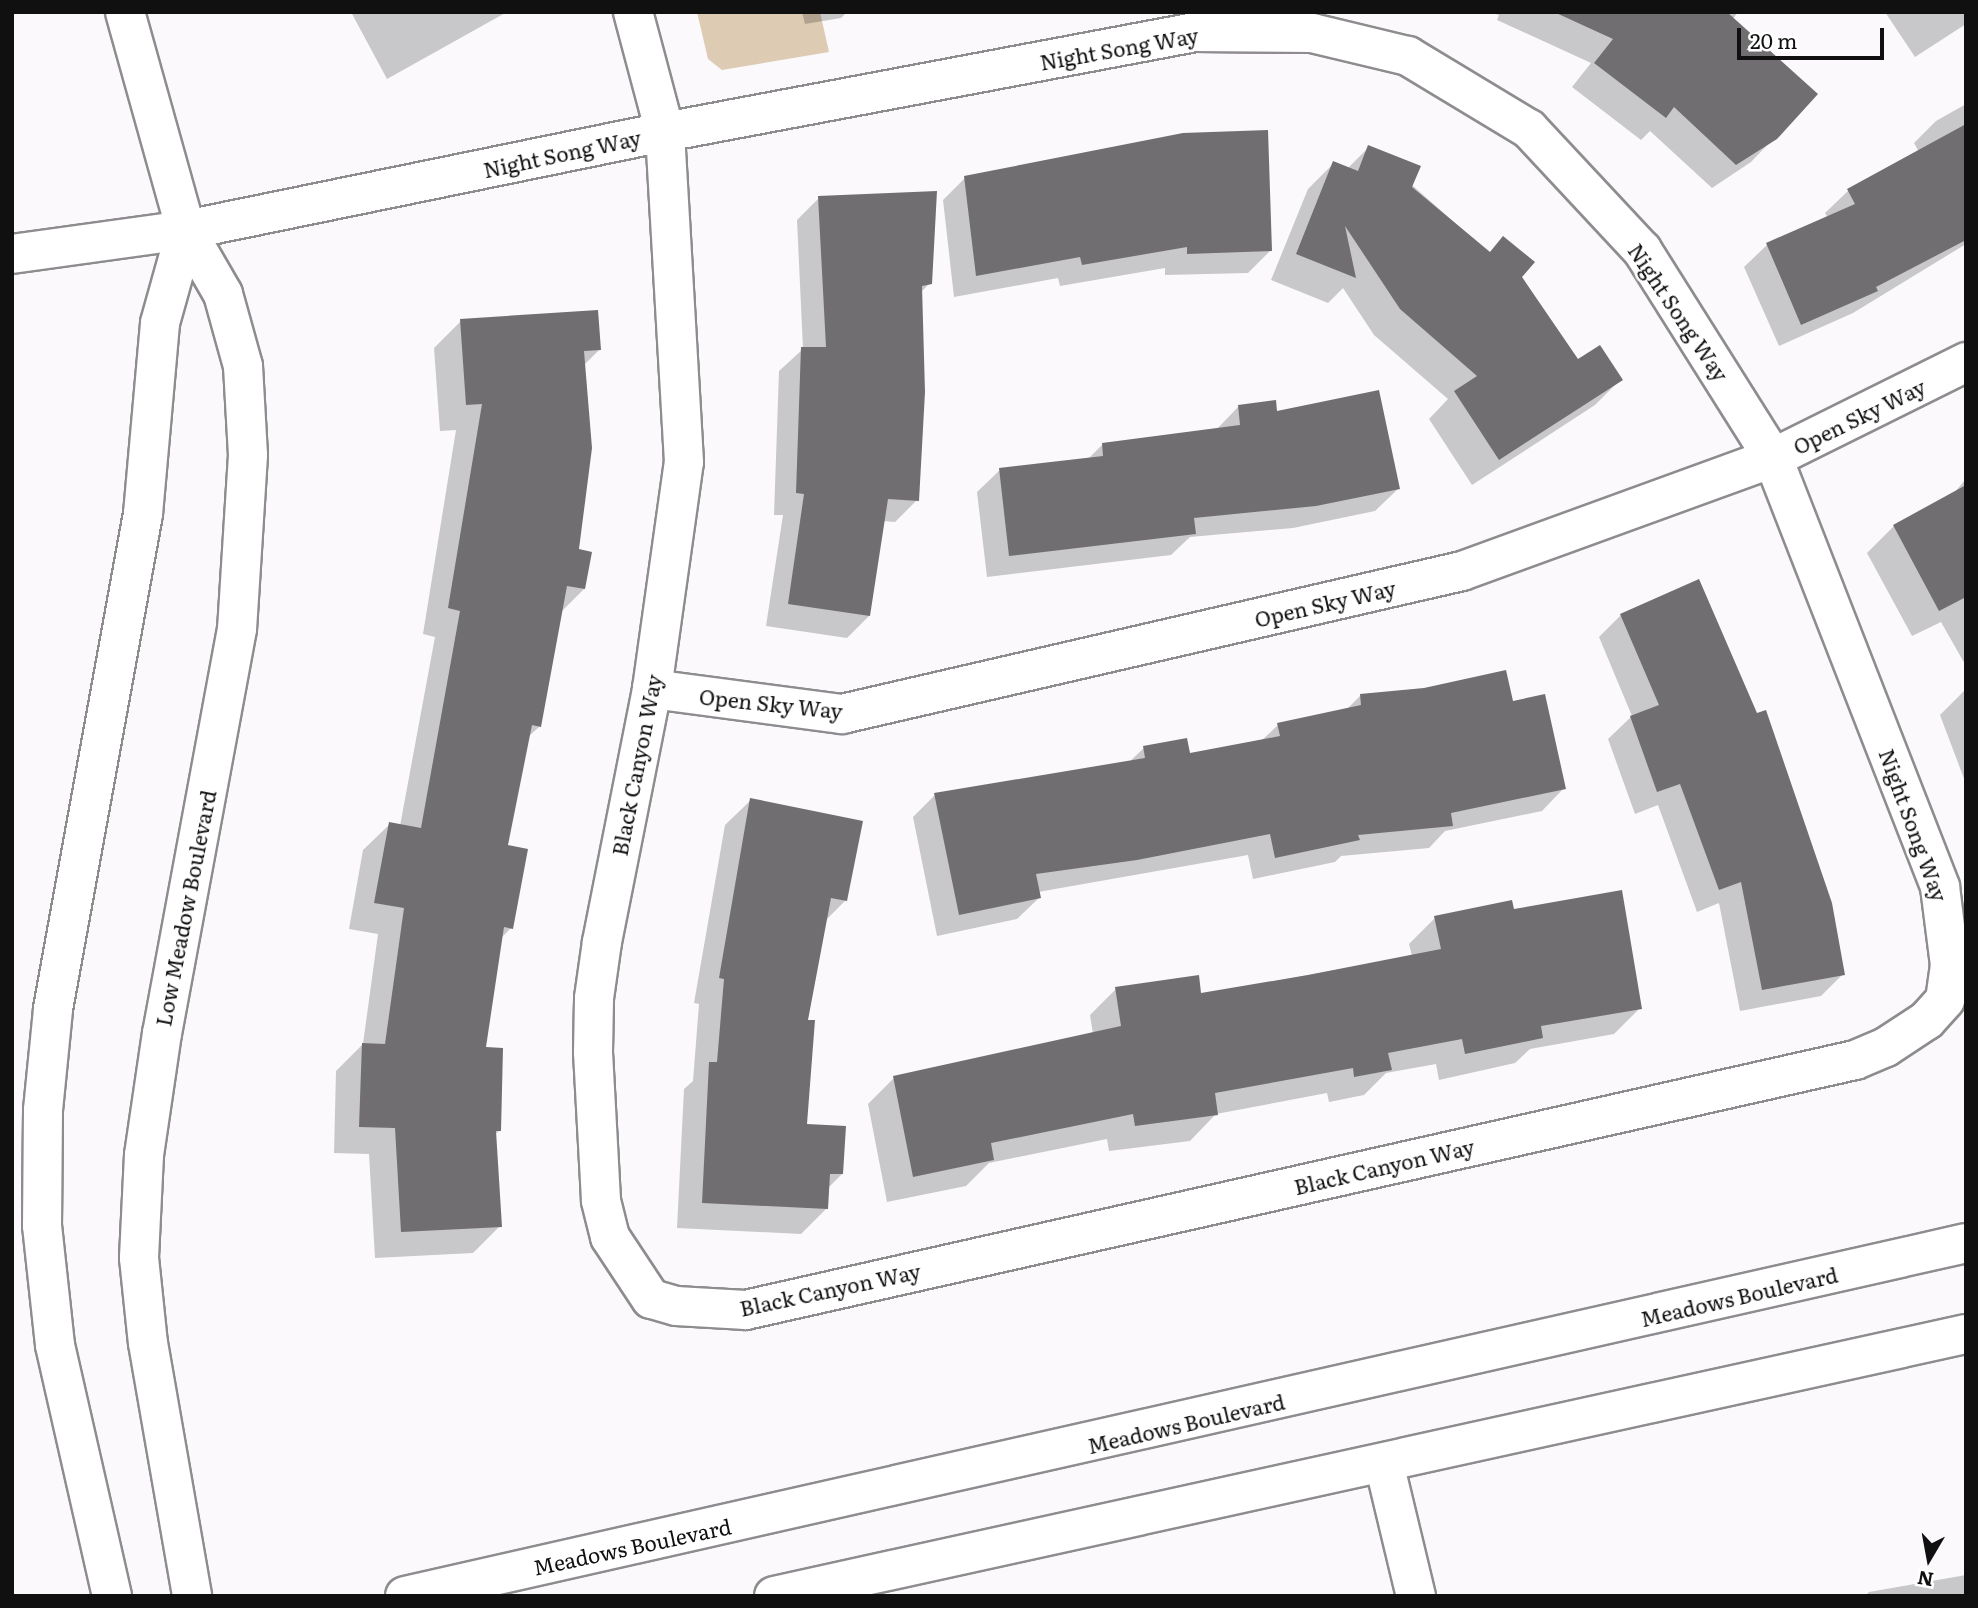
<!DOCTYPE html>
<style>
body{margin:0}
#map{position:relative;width:1978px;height:1608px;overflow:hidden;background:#fbf9fc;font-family:Literata,serif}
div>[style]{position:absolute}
.green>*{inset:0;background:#ddcbb3}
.shadow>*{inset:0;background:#0003}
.building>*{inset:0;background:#706e71}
.roads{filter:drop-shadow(2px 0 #8e8c8f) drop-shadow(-2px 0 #8e8c8f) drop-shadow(0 2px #8e8c8f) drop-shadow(0 -2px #8e8c8f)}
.minor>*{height:38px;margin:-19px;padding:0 19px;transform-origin:19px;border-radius:19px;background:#fff}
.major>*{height:38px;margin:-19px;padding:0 19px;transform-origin:19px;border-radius:19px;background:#fff}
span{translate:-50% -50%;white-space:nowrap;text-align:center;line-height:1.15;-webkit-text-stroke:5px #fff;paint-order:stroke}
.street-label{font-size:21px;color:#111011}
.frame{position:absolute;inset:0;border:14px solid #111011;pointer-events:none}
.north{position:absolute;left:1894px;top:1524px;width:70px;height:70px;-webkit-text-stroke:5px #fff;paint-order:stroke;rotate:190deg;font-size:19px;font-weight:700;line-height:28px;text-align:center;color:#111011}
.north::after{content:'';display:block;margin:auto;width:24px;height:32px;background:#111011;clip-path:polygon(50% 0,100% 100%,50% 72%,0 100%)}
.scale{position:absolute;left:1737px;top:28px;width:147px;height:32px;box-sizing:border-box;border:4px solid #111011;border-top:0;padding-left:9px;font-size:21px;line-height:24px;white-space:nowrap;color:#111011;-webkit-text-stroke:5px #fff;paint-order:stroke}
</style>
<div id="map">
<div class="green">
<div style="clip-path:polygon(697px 12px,820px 12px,829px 52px,722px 70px,708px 59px)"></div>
</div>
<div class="shadow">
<div style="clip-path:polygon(351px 12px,507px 12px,387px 79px)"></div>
<div style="clip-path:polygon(802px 12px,847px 12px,841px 18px,805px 24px)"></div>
<div style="clip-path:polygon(1490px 12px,1738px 12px,1733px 19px,1775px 137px,1751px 162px,1712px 188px,1650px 131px,1641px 140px,1572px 87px,1591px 63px,1497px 20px,1499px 15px)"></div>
<div style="clip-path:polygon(1885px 12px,1966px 12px,1966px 24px,1915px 57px)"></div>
<div style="clip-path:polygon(1966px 104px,1966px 244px,1853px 313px,1779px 346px,1744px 267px,1767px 245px,1828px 218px,1825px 213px,1848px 191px,1919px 152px,1914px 143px,1936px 121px)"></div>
<div style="clip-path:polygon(1369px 147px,1489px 253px,1504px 238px,1520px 277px,1578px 362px,1621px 379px,1595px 405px,1472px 485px,1429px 419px,1448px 399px,1374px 335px,1343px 288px,1328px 303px,1271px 280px,1308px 189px,1334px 163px,1347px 169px)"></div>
<div style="clip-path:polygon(965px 178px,1270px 251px,1248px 273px,1165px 275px,1165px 268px,1060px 286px,1058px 278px,954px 297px,943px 200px)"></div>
<div style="clip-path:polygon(819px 198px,930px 283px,921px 292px,917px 500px,895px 522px,883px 521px,869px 616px,847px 638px,766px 626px,783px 515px,774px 515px,779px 371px,803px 349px,797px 220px)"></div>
<div style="clip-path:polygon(461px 321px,599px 350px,584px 365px,577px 551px,584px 589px,561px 612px,540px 726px,527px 738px,506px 846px,511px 928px,501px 938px,484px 1049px,499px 1131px,494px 1135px,500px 1226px,473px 1253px,375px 1258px,369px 1154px,334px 1153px,336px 1071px,363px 1044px,378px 934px,349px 929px,363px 850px,390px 824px,400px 826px,435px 637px,423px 634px,456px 430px,440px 431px,434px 348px)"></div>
<div style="clip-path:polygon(1238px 407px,1275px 413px,1398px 489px,1375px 511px,1293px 528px,1190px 537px,1171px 555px,987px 577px,977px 492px,1000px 470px,1087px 460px,1103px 444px,1216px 430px)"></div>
<div style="clip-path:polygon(1966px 479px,1966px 666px,1941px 622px,1912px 636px,1867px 553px,1894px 526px,1953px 494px)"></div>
<div style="clip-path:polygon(1621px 615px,1843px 974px,1821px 996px,1740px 1011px,1719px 903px,1697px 912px,1658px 805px,1635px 814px,1608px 739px,1632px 716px,1599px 637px)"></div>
<div style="clip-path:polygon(1966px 689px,1966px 784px,1940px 715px)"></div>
<div style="clip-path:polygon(1360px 696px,1511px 703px,1564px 788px,1542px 811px,1445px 831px,1429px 848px,1341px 856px,1335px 862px,1253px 879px,1248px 855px,1038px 892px,1040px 897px,1017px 919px,937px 936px,913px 817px,935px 795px,1129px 762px,1144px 748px,1188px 755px,1261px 741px,1278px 725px,1346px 710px)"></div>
<div style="clip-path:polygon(751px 800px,845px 901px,825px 921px,806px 1021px,805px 1126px,842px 1174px,828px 1188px,827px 1208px,801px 1234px,677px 1228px,684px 1089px,693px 1081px,699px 1004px,694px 1003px,725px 825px)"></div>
<div style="clip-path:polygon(1513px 911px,1640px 1008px,1614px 1034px,1530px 1049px,1515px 1063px,1439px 1080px,1436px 1064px,1386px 1073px,1364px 1095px,1329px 1102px,1327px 1093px,1216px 1114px,1190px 1141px,1109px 1151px,1107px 1139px,989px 1163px,966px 1186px,887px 1202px,868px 1104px,894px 1078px,1093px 1034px,1090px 1015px,1116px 989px,1200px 995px,1412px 956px,1409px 944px,1435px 918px)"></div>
<div style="clip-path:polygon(1966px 1575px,1966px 1596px,1865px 1596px,1869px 1592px)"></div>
</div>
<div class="building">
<div style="clip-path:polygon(1554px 12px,1727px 12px,1818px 94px,1777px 139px,1736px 165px,1674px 107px,1666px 118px,1594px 63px,1613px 39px)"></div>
<div style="clip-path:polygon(1966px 124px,1966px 240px,1876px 287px,1878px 291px,1801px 325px,1766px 243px,1855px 204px,1847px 189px)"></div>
<div style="clip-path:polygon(1268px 130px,1272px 251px,1187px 254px,1187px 247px,1082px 265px,1080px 257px,976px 276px,964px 176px,1183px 133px)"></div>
<div style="clip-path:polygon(1368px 145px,1421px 166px,1412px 187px,1490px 252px,1503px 236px,1535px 262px,1522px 277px,1578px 359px,1600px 345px,1623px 380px,1499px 460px,1454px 391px,1477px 376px,1400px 309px,1345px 226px,1356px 278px,1296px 254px,1333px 161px,1358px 171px)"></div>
<div style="clip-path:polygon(937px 191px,932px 284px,922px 286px,925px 392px,919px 501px,888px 499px,870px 616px,788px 604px,804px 494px,796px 493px,801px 347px,826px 347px,818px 196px)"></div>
<div style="clip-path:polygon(598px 310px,601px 350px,584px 351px,592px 448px,579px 549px,592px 552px,585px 589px,567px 586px,541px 727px,532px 725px,508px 845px,528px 849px,513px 929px,504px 927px,486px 1047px,503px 1048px,501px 1131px,496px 1131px,502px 1227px,401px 1232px,395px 1128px,359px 1127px,362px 1043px,385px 1044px,404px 908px,374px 903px,389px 822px,421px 828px,460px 611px,448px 608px,482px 404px,466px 405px,460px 319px)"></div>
<div style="clip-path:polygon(1379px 390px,1400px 489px,1316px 506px,1194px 518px,1196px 534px,1009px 556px,999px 468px,1103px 456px,1102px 443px,1240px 425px,1238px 405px,1276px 400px,1277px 411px)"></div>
<div style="clip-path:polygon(1966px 485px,1966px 597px,1939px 611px,1893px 525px)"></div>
<div style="clip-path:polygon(1699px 579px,1757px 713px,1766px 710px,1832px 903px,1845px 975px,1762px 990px,1741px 882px,1719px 890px,1680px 784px,1657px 792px,1630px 716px,1659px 705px,1620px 614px)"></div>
<div style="clip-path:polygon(1506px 670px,1513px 701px,1545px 694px,1566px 789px,1451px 813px,1453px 826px,1358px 835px,1360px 840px,1275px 858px,1270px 834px,1137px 860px,1036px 874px,1041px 898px,959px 915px,934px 793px,1145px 758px,1143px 746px,1187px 738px,1190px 753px,1280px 736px,1277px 723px,1361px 705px,1360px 694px,1424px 688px)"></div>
<div style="clip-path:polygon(750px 798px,863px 821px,847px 901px,831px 898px,808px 1020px,815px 1020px,807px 1124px,846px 1126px,843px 1174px,830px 1174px,828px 1209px,702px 1203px,709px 1062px,717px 1062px,724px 979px,719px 978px)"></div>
<div style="clip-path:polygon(1622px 890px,1642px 1009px,1541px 1026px,1543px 1038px,1465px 1054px,1462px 1039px,1388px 1053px,1392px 1070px,1354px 1077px,1353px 1068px,1215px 1093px,1218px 1115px,1135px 1126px,1133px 1114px,991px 1143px,994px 1160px,913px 1177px,893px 1076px,1121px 1026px,1115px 987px,1199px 975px,1201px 993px,1308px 975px,1441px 949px,1434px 916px,1512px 900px,1514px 909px)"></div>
</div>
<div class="roads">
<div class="minor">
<div style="left:125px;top:12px;width:226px;rotate:74.4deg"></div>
<div style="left:186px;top:230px;width:74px;rotate:60deg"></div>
<div style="left:223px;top:294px;width:75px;rotate:74.5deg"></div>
<div style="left:243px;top:366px;width:89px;rotate:86.8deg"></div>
<div style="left:248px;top:455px;width:174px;rotate:93.6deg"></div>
<div style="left:237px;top:629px;width:411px;rotate:100.5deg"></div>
<div style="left:162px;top:1033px;width:123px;rotate:98.4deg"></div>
<div style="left:144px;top:1155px;width:103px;rotate:92.8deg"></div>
<div style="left:139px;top:1258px;width:85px;rotate:84deg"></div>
<div style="left:148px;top:1343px;width:257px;rotate:80.1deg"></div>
<div style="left:12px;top:254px;width:176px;rotate:-7.9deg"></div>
<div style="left:186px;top:230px;width:489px;rotate:-11.6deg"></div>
<div style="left:665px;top:132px;width:539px;rotate:-10.68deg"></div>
<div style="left:1195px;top:32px;width:117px;rotate:0.5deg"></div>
<div style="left:1312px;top:33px;width:99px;rotate:13.5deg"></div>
<div style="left:1408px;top:56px;width:141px;rotate:31.1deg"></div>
<div style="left:1529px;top:129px;width:166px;rotate:47deg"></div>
<div style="left:1642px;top:250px;width:246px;rotate:57.8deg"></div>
<div style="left:1773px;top:458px;width:460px;rotate:68.7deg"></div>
<div style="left:1940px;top:887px;width:79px;rotate:82.7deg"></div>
<div style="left:1950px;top:965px;width:35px;rotate:98deg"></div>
<div style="left:1945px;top:1000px;width:27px;rotate:132deg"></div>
<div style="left:1927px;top:1020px;width:49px;rotate:146.6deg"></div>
<div style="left:1886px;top:1047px;width:34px;rotate:157deg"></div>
<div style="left:1855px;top:1060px;width:1137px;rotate:167.3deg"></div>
<div style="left:746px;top:1310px;width:70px;rotate:-176.7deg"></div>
<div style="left:676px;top:1306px;width:26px;rotate:-164deg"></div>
<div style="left:651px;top:1299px;width:74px;rotate:-123.5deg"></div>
<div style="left:610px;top:1237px;width:38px;rotate:-104deg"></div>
<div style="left:601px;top:1200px;width:148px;rotate:-93.1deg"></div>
<div style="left:593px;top:1052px;width:54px;rotate:-88.9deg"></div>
<div style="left:594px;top:998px;width:57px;rotate:-81.9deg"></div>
<div style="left:602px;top:942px;width:258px;rotate:-78.8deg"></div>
<div style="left:652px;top:689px;width:229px;rotate:-82deg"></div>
<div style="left:684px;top:462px;width:331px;rotate:-93.3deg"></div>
<div style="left:665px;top:132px;width:124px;rotate:-104.9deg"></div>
<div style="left:652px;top:689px;width:192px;rotate:7.5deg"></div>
<div style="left:842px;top:714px;width:636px;rotate:-12.99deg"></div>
<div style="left:1462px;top:571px;width:331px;rotate:-20deg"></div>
<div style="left:1773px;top:458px;width:216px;rotate:-26.4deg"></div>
<div style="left:1384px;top:1463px;width:137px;rotate:76.5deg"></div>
<div style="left:112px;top:1596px;width:257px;rotate:-102.8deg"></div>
<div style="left:55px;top:1345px;width:120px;rotate:-96.2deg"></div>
<div style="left:42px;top:1226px;width:116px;rotate:-89.5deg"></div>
<div style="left:43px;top:1110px;width:101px;rotate:-84.3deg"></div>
<div style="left:53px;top:1009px;width:503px;rotate:-79.7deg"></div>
<div style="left:143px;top:514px;width:192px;rotate:-84.9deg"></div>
<div style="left:160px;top:323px;width:97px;rotate:-74.4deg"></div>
</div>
<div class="major">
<div style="left:405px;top:1596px;width:1600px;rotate:-12.74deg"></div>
<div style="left:774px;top:1596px;width:1220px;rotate:-12.4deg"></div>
</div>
</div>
<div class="street-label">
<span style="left:1119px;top:48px;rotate:-10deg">Night Song Way</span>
<span style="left:562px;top:153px;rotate:-12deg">Night Song Way</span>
<span style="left:1679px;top:312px;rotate:56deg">Night Song Way</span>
<span style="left:1859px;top:416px;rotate:-26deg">Open Sky Way</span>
<span style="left:1325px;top:603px;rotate:-13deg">Open Sky Way</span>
<span style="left:771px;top:703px;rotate:6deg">Open Sky Way</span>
<span style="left:636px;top:765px;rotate:-79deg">Black Canyon Way</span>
<span style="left:1914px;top:825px;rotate:70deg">Night Song Way</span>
<span style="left:185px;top:908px;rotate:-79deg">Low Meadow Boulevard</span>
<span style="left:1384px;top:1166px;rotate:-13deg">Black Canyon Way</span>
<span style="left:830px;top:1289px;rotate:-12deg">Black Canyon Way</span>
<span style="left:1739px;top:1296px;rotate:-13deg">Meadows Boulevard</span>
<span style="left:1186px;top:1423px;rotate:-13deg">Meadows Boulevard</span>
<span style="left:632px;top:1546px;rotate:-12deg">Meadows Boulevard</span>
</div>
<div class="frame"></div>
<div class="north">N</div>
<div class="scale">20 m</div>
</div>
